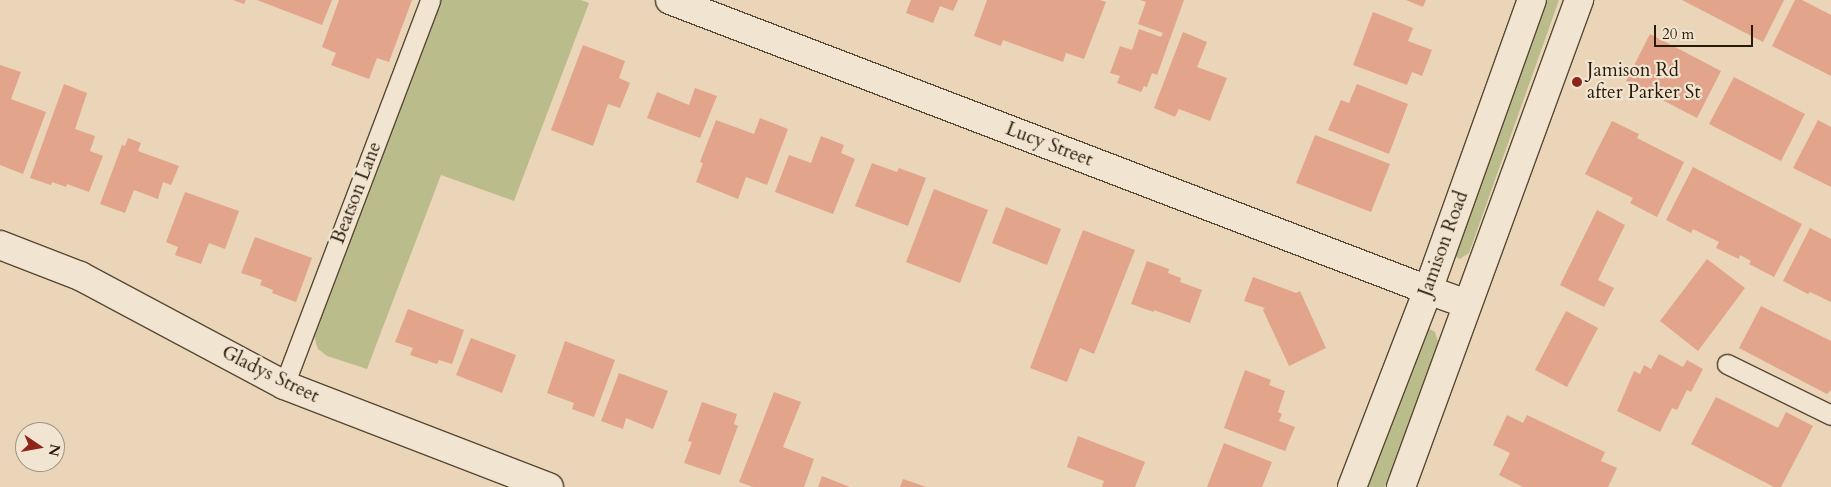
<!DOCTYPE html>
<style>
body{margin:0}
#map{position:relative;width:1831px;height:487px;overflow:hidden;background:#ead5b8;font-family:Cardo,serif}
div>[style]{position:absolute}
.green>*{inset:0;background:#bbbc8b}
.building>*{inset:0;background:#e2a48a}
.roads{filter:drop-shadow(1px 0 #584933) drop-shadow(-1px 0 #584933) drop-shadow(0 1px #584933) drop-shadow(0 -1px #584933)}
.service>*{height:19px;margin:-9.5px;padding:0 9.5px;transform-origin:9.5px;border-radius:9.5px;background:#f1e4d1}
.minor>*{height:28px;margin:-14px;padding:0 14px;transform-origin:14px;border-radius:14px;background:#f1e4d1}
.tertiary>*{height:28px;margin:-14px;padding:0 14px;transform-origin:14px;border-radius:14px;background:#f1e4d1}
.secondary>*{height:28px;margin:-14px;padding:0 14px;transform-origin:14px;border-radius:14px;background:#f1e4d1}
.dots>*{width:14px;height:14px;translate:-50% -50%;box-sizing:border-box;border:2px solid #f1e4d1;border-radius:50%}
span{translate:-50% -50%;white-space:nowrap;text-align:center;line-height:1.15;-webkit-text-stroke:4.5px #f1e4d1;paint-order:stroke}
.poi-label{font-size:19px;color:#271a07}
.left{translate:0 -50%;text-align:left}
.street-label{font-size:19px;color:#271a07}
.north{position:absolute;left:15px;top:422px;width:50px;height:50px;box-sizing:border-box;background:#f1e4d1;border:1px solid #a09380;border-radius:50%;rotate:102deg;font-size:14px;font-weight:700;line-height:20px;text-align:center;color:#271a07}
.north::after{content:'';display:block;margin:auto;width:18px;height:22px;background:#8f2418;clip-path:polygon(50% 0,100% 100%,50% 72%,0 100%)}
.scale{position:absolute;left:1654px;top:25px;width:99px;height:22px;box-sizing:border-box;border:2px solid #271a07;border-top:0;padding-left:6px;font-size:15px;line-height:18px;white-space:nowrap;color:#271a07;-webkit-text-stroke:4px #f1e4d1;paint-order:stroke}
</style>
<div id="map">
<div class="green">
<div style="clip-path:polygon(441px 0,581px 0,589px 3px,514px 201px,441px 175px,367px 369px,327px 356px,318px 349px,314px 336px,317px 321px)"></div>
<div style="clip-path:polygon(1547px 0,1559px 0,1469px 253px,1460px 259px,1452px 255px,1451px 245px)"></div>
<div style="clip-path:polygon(1428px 328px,1435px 332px,1438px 342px,1385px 487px,1360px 487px)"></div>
</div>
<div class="building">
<div style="clip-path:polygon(233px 0,246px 0,244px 4px)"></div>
<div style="clip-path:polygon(257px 0,332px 0,322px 25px)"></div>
<div style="clip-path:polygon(339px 0,412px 0,389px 62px,377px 58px,369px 79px,331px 65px,336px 53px,322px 47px)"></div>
<div style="clip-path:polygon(911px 0,958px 0,953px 11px,940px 6px,933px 23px,906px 13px)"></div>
<div style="clip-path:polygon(987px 0,1100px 0,1106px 2px,1084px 59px,1066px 53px,1063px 62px,1003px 40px,1001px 46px,974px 36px)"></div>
<div style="clip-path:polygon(1140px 0,1184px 0,1157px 75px,1152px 73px,1147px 87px,1144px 86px,1141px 92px,1117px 83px,1120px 76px,1110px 73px,1120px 46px,1132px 50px,1139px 29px,1161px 37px,1163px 33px,1138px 24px,1146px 2px)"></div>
<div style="clip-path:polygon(1406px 0,1426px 0,1423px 7px)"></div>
<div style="clip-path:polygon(1682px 0,1784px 0,1763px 42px)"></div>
<div style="clip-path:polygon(1795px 0,1802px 0,1831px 15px,1831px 76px,1772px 46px)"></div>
<div style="clip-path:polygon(1373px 12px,1413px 28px,1408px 41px,1432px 50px,1422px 76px,1412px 72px,1407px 85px,1353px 65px)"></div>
<div style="clip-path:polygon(1183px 32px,1207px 42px,1197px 67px,1227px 78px,1210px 121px,1179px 109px,1175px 117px,1154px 108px)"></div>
<div style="clip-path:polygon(1650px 34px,1721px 71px,1697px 118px,1626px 81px)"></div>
<div style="clip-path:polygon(583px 45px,625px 61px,619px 78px,630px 83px,620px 108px,608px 104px,593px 146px,551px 130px)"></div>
<div style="clip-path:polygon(0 65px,21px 72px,11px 99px,46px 112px,23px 174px,0 165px)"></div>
<div style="clip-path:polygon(1734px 77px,1805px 114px,1781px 161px,1709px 124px)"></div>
<div style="clip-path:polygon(64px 84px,87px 93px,75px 129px,95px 136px,90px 151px,103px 156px,89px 192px,67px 184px,66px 187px,52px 182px,51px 185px,30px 178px)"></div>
<div style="clip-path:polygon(1357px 84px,1408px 104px,1389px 154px,1328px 130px,1341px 100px,1349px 103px)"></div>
<div style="clip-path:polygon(695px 88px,717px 96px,700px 138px,647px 118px,657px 92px,689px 105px)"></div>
<div style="clip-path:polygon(760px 118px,788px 129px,767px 185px,746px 177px,738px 199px,696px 182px,703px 163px,700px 162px,716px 120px,754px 134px)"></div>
<div style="clip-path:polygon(1818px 120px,1831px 127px,1831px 187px,1793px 168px)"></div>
<div style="clip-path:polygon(1612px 121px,1639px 134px,1637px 138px,1684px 162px,1657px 217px,1630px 203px,1633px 198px,1585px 174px)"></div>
<div style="clip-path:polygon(1315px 135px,1390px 164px,1371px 212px,1296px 183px)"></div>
<div style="clip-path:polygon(821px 136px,844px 145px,841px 153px,855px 159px,833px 214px,775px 192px,789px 155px,811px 163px)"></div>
<div style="clip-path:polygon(128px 138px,141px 143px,138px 151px,179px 166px,171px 185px,163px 182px,158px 199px,134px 190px,125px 213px,100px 204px,122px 145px,125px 146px)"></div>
<div style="clip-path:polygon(872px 163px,897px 172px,899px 168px,926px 178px,908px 226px,855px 206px)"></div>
<div style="clip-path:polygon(1693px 167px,1802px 224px,1774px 277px,1749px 264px,1751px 261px,1740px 255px,1739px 259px,1716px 248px,1719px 242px,1693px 229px,1691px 233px,1666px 220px)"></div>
<div style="clip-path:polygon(934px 189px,988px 210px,960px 283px,906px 262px)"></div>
<div style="clip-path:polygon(185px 192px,239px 211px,225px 249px,209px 243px,201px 264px,175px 255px,178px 247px,166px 242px)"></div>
<div style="clip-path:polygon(1006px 207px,1061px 229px,1047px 265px,992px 243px)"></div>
<div style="clip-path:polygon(1597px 210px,1625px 225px,1598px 280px,1614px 288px,1604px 307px,1560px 285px)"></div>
<div style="clip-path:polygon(1810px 228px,1831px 239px,1831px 302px,1810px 292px,1808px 294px,1783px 281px)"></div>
<div style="clip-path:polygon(1083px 230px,1135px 250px,1094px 354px,1080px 348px,1067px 382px,1030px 368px)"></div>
<div style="clip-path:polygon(255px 237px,312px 258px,296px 302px,272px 293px,273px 290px,260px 285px,262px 280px,241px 273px)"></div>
<div style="clip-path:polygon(1707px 259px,1745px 288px,1698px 351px,1660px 321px)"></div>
<div style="clip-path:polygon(1147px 261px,1169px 269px,1168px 273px,1181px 278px,1180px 282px,1202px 290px,1190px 323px,1154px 310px,1154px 312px,1131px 304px)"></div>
<div style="clip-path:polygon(1253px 277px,1296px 293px,1300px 291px,1326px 348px,1289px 366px,1263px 310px,1265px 308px,1244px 301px)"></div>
<div style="clip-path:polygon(1761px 306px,1831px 341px,1831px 390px,1827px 394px,1739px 348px)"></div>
<div style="clip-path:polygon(408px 309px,464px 330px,452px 364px,439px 360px,437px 364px,410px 355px,413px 348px,395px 342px)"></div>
<div style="clip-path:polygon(1566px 311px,1598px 328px,1567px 387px,1535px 370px)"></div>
<div style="clip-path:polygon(471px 338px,516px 355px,502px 393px,456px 375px)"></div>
<div style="clip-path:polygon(565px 341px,615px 360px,594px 417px,572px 409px,574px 403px,547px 393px)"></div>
<div style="clip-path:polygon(1659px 354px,1683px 367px,1687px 360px,1703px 369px,1691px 392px,1687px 390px,1677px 410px,1672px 408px,1660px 432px,1617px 411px,1634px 371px,1640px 374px,1644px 365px,1651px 369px)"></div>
<div style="clip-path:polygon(1245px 370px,1271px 380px,1269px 385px,1285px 391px,1278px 412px,1282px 414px,1279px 421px,1295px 427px,1285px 451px,1224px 428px)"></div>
<div style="clip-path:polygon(619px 373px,668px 391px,653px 429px,626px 418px,623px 429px,601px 421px)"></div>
<div style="clip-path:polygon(774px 392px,801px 402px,783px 447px,814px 459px,804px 487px,753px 487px,739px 482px)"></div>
<div style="clip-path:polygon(1716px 397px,1778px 428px,1786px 412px,1813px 426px,1781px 487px,1774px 487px,1691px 444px)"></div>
<div style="clip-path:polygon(702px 402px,737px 414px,734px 424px,738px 426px,720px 475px,684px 463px,692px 442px,688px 441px)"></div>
<div style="clip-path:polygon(1507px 415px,1523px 423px,1527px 415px,1605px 452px,1601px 461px,1617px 468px,1608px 487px,1523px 487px,1499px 475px,1510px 453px,1493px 445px)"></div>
<div style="clip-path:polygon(1078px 436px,1145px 462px,1135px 487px,1102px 487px,1104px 481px,1067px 467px)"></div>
<div style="clip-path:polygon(1224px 443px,1272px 462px,1262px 487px,1207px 487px)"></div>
<div style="clip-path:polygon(822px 476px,850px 487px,818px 487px)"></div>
<div style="clip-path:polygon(903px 479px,926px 487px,900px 487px)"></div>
</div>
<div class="roads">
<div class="service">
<div style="left:1727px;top:364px;width:116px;rotate:26.1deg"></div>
<div style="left:284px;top:385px;width:412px;rotate:-69.2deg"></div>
</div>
<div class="minor">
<div style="left:670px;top:0;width:812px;rotate:20.94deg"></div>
<div style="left:0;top:245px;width:86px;rotate:21.2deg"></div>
<div style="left:80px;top:276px;width:231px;rotate:28.1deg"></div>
<div style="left:284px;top:385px;width:284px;rotate:21.1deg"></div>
</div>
<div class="tertiary">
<div style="left:1428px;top:290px;width:41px;rotate:19.7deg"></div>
</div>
<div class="secondary">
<div style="left:1352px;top:487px;width:211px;rotate:-68.9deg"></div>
<div style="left:1428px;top:290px;width:308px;rotate:-70.3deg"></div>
<div style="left:1401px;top:487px;width:519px;rotate:-69.92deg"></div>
</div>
</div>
<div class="dots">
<div style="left:1577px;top:82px;background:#8f2418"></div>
</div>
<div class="poi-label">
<span class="left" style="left:1587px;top:82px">Jamison Rd<br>after Parker St</span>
</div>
<div class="street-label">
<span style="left:1049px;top:145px;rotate:21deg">Lucy Street</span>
<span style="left:357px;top:193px;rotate:-69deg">Beatson Lane</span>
<span style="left:1444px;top:244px;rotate:-70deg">Jamison Road</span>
<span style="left:270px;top:375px;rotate:26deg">Gladys Street</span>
</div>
<div class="north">N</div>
<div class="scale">20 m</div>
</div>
